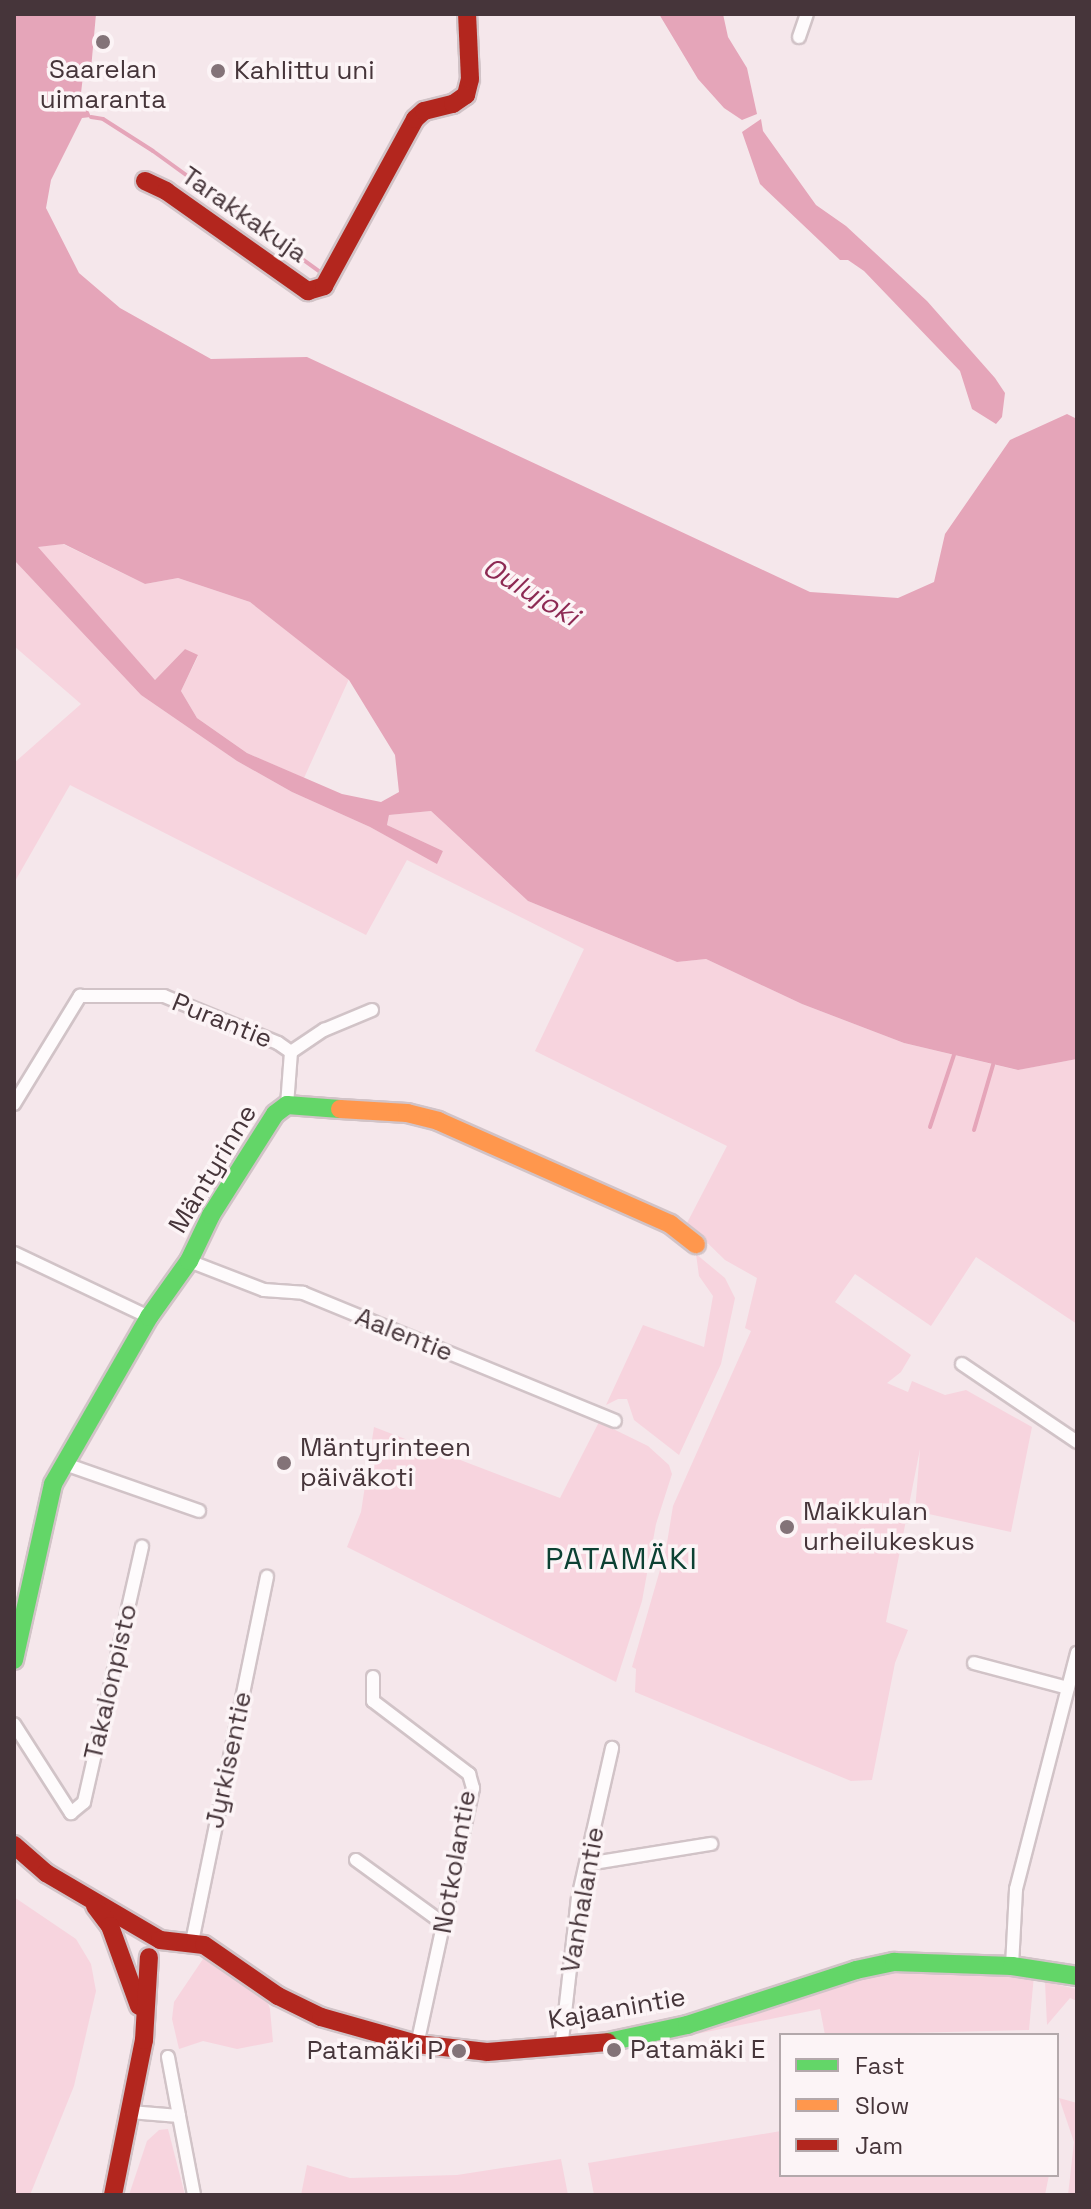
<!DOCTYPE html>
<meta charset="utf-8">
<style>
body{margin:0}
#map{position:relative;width:1091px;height:2209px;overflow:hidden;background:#f5e7eb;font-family:"Space Grotesk",sans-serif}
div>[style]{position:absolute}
.green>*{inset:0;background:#f7d4de}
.water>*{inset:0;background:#e5a5b9}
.stream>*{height:4px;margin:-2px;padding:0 2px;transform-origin:2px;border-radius:2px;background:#e5a5b9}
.roads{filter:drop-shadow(2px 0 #d1c3c7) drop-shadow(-2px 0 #d1c3c7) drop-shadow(0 2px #d1c3c7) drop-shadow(0 -2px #d1c3c7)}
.street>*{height:12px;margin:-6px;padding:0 6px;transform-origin:6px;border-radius:6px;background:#fefbfc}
.fast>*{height:18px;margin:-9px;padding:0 9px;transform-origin:9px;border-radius:9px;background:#63d668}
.slow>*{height:18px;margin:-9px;padding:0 9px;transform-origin:9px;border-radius:9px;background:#ff974d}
.jam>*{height:18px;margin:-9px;padding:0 9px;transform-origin:9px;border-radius:9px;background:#b3261e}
.dots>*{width:22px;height:22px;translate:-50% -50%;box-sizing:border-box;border:4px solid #fcf4f6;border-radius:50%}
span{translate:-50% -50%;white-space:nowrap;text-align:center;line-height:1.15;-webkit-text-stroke:7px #fcf4f6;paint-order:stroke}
.poi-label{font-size:26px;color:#46353a}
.left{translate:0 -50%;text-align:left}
.right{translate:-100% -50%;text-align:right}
.street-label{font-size:26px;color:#46353a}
.water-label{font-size:28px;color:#8d2a53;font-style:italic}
.quarter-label{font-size:30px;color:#0c4133;letter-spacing:2px}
.frame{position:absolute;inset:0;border:16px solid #46353a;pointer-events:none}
.legend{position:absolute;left:779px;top:2033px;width:280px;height:144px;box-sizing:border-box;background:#fcf4f6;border:2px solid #b3a8ab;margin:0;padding:10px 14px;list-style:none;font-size:24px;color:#46353a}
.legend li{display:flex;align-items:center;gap:16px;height:40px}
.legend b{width:40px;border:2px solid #b3a8ab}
</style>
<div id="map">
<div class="green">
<div style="clip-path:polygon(63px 544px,145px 584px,178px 578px,250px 602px,349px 679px,304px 778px,247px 753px,197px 718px,181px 691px,198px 656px,185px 649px,155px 680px,37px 547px)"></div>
<div style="clip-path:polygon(14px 560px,141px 695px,237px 761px,292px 792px,370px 827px,437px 863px,443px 851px,387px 825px,389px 815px,431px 811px,528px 901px,677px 962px,706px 959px,802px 1004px,904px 1043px,1017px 1070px,1077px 1059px,1077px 1324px,976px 1257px,931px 1326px,855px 1274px,835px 1302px,911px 1355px,901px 1372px,887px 1383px,908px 1392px,912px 1381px,945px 1395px,966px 1390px,1032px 1427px,1011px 1532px,915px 1511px,920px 1449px,886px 1622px,908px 1630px,895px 1663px,872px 1780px,851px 1781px,635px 1692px,636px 1669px,632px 1667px,666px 1549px,673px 1506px,751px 1331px,745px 1328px,757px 1278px,725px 1260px,687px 1223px,727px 1146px,535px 1051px,584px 949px,407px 860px,366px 935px,70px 785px,14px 883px,14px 763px,81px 704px,14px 646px)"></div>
<div style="clip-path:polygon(696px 1254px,725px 1278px,735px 1298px,721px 1364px,679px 1455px,634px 1420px,627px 1399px,618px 1399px,606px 1405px,643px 1325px,704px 1347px,713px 1296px,699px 1276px)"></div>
<div style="clip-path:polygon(599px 1422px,648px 1446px,669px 1465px,672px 1474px,656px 1524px,642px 1601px,616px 1682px,347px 1547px,361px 1512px,374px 1427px,560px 1498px)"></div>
<div style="clip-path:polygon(14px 1897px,76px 1939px,91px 1964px,96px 1991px,74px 2086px,30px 2195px,14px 2195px)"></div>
<div style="clip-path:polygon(205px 1956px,266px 1998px,270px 2009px,273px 2042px,237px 2049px,203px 2041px,179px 2049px,172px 2019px,174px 2002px)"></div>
<div style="clip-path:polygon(920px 1968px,1034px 1975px,1029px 2030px,825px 2035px,820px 2009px,647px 2044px,877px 1971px)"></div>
<div style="clip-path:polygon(1045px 1982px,1077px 1989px,1077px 2001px,1070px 1998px,1047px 2025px)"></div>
<div style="clip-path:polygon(1059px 2098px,1077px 2103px,1077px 2195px,1068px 2195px,1074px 2142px)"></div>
<div style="clip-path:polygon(168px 2129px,185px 2195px,129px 2195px,147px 2141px,159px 2130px)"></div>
<div style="clip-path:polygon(781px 2131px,781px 2175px,1049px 2175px,1045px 2195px,594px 2195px,588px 2163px)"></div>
<div style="clip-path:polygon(561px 2159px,568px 2195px,301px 2195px,307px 2165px,350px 2178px,457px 2175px)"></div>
</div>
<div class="water">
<div style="clip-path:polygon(evenodd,14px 14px,96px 14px,91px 69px,83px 76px,81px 93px,91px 117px,82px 118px,51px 180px,46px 208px,79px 273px,120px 308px,211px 359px,307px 357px,810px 592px,898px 598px,934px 582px,945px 534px,1010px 440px,1067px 414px,1077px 419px,1077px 1059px,1018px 1070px,904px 1043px,802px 1004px,706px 959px,677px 962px,528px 901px,431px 811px,389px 815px,387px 825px,443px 851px,437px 864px,370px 827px,292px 792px,237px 761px,141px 695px,14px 560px,14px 14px,64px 544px,145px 584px,178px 578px,250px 602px,349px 680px,395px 755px,399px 792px,381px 802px,342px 794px,247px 753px,197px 718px,181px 691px,198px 655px,185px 649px,155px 680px,38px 547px,64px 544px)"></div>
<div style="clip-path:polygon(659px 14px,723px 14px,728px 37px,747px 68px,757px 114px,742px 120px,724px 108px,698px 79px)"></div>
<div style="clip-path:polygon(761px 119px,763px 131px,816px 205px,846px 226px,927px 301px,995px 378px,1005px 393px,1002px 417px,996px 424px,972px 409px,960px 371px,864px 271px,848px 260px,840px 260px,760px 184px,742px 132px)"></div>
</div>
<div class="stream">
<div style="left:91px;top:117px;width:12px;rotate:9deg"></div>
<div style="left:103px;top:119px;width:59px;rotate:32.6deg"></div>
<div style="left:153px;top:151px;width:210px;rotate:35.9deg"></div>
<div style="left:930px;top:1127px;width:76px;rotate:-71.6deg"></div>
<div style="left:974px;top:1130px;width:68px;rotate:-73.7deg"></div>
</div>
<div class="roads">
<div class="street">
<div style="left:799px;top:37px;width:24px;rotate:-71deg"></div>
<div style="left:291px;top:1052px;width:40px;rotate:-34deg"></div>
<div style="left:324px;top:1030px;width:52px;rotate:-22.6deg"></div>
<div style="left:14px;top:1104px;width:127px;rotate:-58.6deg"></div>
<div style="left:80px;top:996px;width:84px"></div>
<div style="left:164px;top:996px;width:123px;rotate:22.4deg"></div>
<div style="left:278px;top:1043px;width:16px;rotate:35deg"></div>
<div style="left:291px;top:1052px;width:53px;rotate:94.3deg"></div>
<div style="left:14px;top:1253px;width:149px;rotate:25.4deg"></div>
<div style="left:189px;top:1261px;width:80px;rotate:21.1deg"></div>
<div style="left:264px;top:1290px;width:39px;rotate:4deg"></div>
<div style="left:303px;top:1293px;width:337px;rotate:22.3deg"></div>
<div style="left:962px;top:1364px;width:139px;rotate:34.1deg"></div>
<div style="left:65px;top:1464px;width:142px;rotate:19.3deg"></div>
<div style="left:974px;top:1663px;width:97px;rotate:14.9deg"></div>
<div style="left:373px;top:1677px;width:24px;rotate:90deg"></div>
<div style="left:373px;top:1701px;width:121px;rotate:37.2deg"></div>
<div style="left:469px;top:1774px;width:15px;rotate:74deg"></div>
<div style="left:473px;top:1788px;width:262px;rotate:102.3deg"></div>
<div style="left:14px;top:1724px;width:106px;rotate:57.4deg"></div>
<div style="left:71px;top:1813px;width:17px;rotate:-40deg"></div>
<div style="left:84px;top:1802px;width:262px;rotate:-77.2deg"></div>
<div style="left:356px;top:1860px;width:109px;rotate:36deg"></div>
<div style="left:587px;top:1864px;width:126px;rotate:-9.2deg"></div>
<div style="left:192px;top:1942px;width:373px;rotate:-78.4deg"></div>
<div style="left:1012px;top:1966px;width:77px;rotate:-87deg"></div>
<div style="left:1016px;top:1889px;width:244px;rotate:-75.5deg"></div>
<div style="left:555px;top:2049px;width:11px;rotate:-52deg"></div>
<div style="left:562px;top:2040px;width:143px;rotate:-83.6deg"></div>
<div style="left:578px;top:1898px;width:154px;rotate:-77.2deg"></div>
<div style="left:168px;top:2057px;width:60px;rotate:79.4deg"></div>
<div style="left:130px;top:2112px;width:49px;rotate:4.7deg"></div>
<div style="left:179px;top:2116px;width:80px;rotate:79.2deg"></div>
</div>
<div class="fast">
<div style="left:14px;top:1660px;width:180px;rotate:-77.5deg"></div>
<div style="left:53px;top:1484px;width:193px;rotate:-60.1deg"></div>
<div style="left:149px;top:1317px;width:69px;rotate:-54.5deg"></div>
<div style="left:189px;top:1261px;width:51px;rotate:-64.4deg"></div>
<div style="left:211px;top:1215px;width:120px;rotate:-57.6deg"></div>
<div style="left:275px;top:1114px;width:15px;rotate:-37deg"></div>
<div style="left:287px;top:1105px;width:53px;rotate:4.3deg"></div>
<div style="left:608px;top:2042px;width:81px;rotate:-12.1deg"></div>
<div style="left:687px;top:2025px;width:178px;rotate:-18deg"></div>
<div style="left:856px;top:1970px;width:39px;rotate:-12deg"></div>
<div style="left:894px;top:1962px;width:118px;rotate:1.9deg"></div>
<div style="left:1012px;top:1966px;width:66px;rotate:8.7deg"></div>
</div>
<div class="slow">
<div style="left:340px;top:1109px;width:67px;rotate:3.4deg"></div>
<div style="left:407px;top:1113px;width:32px;rotate:14deg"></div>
<div style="left:438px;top:1121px;width:254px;rotate:23.9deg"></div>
<div style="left:670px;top:1224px;width:33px;rotate:38deg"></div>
</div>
<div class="jam">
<div style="left:145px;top:181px;width:23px;rotate:25deg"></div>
<div style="left:166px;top:191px;width:174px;rotate:35.2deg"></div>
<div style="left:308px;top:291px;width:17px;rotate:-17deg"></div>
<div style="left:324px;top:286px;width:190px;rotate:-61.4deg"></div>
<div style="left:415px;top:119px;width:12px;rotate:-42deg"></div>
<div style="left:424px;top:111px;width:30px;rotate:-14deg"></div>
<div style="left:453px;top:104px;width:16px;rotate:-35deg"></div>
<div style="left:466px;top:95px;width:16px;rotate:-76deg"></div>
<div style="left:470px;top:79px;width:65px;rotate:-92.6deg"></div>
<div style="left:14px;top:1845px;width:43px;rotate:41.2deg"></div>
<div style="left:46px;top:1873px;width:132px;rotate:30.4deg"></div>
<div style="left:160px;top:1940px;width:44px;rotate:6.5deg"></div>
<div style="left:204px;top:1945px;width:90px;rotate:34.6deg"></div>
<div style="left:278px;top:1996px;width:48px;rotate:26deg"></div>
<div style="left:321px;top:2017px;width:100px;rotate:15.7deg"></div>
<div style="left:417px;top:2044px;width:70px;rotate:6.5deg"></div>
<div style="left:487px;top:2052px;width:121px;rotate:-4.7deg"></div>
<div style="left:95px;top:1906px;width:25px;rotate:53deg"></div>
<div style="left:110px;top:1926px;width:85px;rotate:70.1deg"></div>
<div style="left:113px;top:2195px;width:158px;rotate:-78.7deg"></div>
<div style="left:144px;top:2040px;width:83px;rotate:-86.6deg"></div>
</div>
</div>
<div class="dots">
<div style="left:103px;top:42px;background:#837378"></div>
<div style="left:218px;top:71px;background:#837378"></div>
<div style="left:284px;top:1463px;background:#837378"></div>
<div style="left:787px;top:1527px;background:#837378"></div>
<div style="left:614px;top:2050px;background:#837378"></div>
<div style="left:459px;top:2051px;background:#837378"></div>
</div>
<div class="poi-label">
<span style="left:103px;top:85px">Saarelan<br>uimaranta</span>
<span class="left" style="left:234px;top:71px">Kahlittu uni</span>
<span class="left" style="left:300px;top:1463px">Mäntyrinteen<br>päiväkoti</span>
<span class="left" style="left:803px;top:1527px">Maikkulan<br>urheilukeskus</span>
<span class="left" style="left:630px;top:2050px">Patamäki E</span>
<span class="right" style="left:443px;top:2051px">Patamäki P</span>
</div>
<div class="street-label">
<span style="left:244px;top:215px;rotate:35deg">Tarakkakuja</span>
<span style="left:222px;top:1021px;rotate:22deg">Purantie</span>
<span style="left:213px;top:1169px;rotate:-59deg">Mäntyrinne</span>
<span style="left:404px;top:1335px;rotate:22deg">Aalentie</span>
<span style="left:111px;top:1682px;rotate:-77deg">Takalonpisto</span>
<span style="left:229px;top:1760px;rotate:-78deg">Jyrkisentie</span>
<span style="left:455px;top:1862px;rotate:-80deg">Notkolantie</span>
<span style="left:583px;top:1900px;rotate:-80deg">Vanhalantie</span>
<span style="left:617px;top:2009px;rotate:-10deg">Kajaanintie</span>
</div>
<div class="water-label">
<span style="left:531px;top:591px;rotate:31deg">Oulujoki</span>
</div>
<div class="quarter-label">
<span style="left:622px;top:1559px">PATAMÄKI</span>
</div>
<div class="frame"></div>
<ul class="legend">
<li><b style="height:10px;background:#63d668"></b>Fast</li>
<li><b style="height:10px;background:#ff974d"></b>Slow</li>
<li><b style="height:10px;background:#b3261e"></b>Jam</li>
</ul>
</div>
